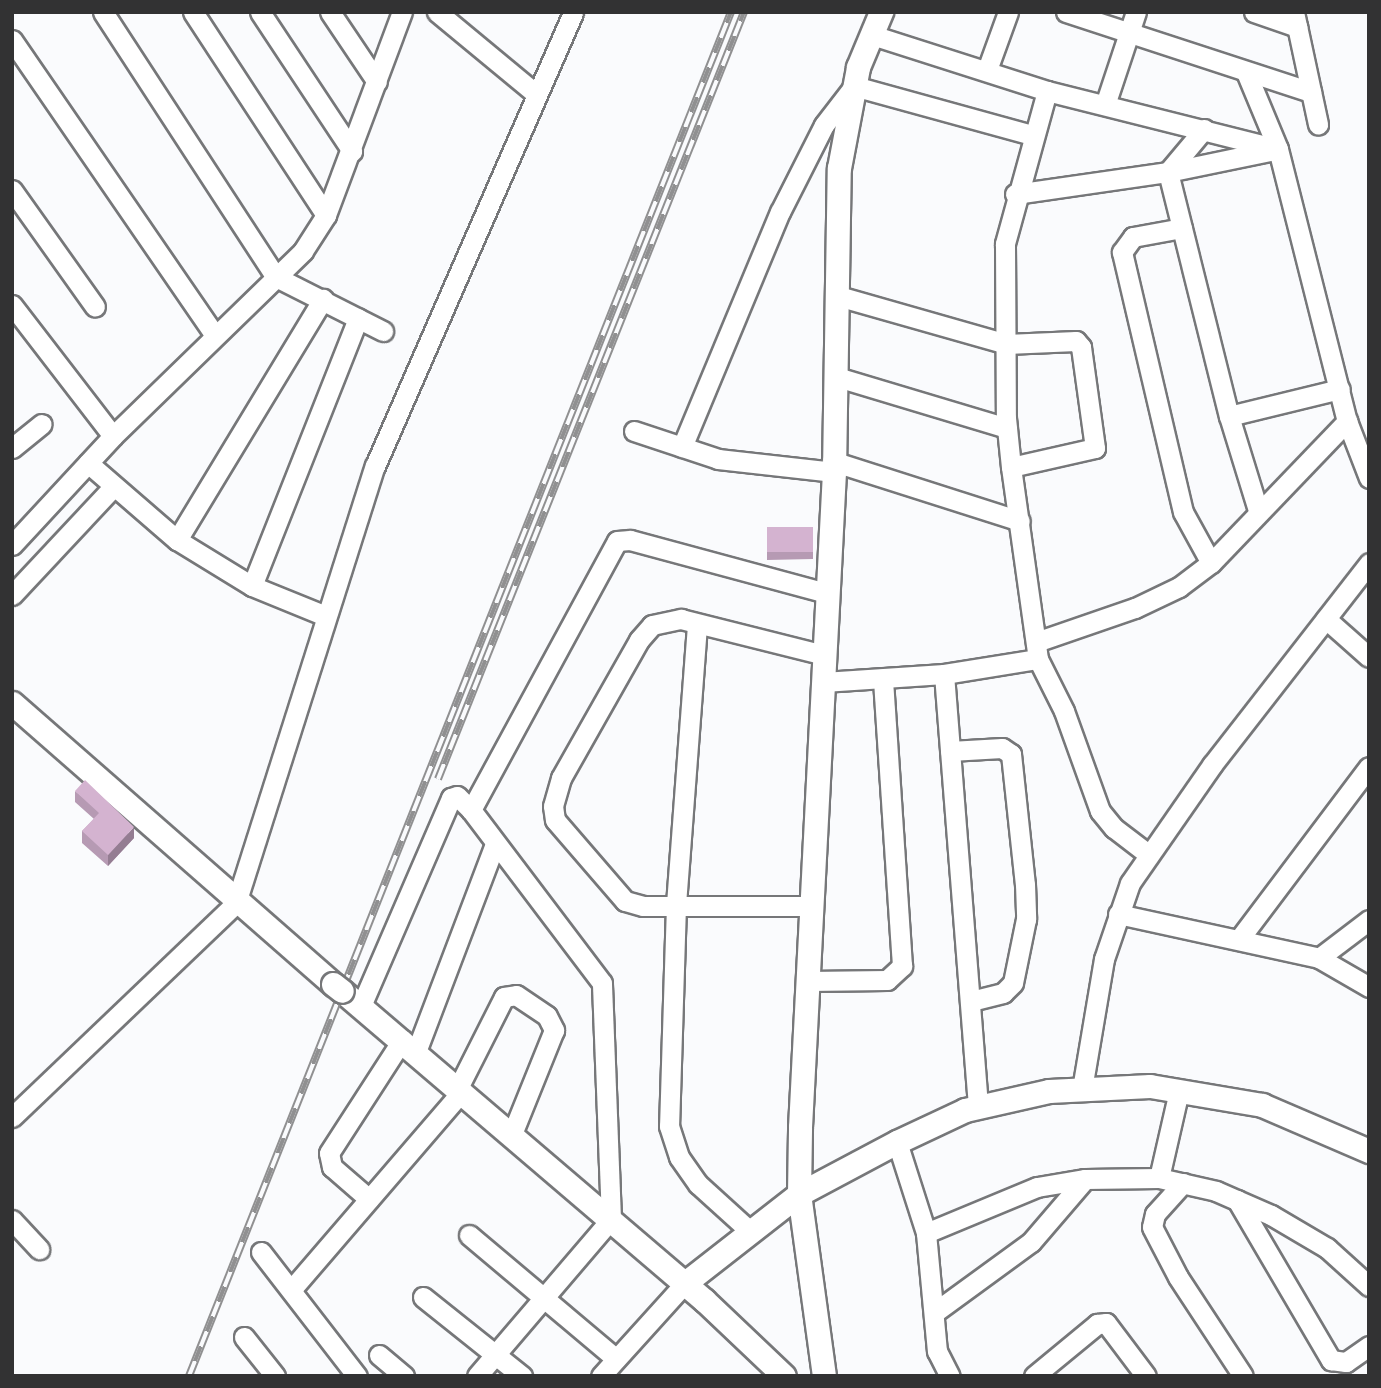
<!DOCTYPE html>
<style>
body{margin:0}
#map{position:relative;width:1381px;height:1388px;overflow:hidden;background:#fafbfd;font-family:"Crimson Pro",serif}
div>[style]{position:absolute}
.roads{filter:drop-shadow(2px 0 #767779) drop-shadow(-2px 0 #767779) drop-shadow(0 2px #767779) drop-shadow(0 -2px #767779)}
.minor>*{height:19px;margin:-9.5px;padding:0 9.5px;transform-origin:9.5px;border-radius:9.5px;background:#fff}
.tertiary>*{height:23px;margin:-11.5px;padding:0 11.5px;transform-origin:11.5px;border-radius:11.5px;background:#fff}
.rail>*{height:8px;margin-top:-4px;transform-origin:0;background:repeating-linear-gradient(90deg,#fafbfd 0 16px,#909091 0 32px);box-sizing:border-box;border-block:2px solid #909091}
.bridges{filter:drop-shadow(2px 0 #767779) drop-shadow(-2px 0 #767779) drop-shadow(0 2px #767779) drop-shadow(0 -2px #767779)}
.tertiary-bridge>*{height:23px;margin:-11.5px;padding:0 11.5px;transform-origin:11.5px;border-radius:11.5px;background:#fff}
.wall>*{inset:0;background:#b69ab3}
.shaded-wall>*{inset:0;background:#947d92}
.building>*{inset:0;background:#d4b3d0}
span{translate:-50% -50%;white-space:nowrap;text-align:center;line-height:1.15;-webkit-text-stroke:7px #fafbfd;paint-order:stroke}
.frame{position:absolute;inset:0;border:14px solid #323233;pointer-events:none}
</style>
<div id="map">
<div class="roads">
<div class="minor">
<div style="left:103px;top:12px;width:316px;rotate:56.9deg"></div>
<div style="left:276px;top:277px;width:120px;rotate:26.8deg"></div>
<div style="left:193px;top:12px;width:243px;rotate:56.8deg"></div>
<div style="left:260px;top:12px;width:167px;rotate:56.5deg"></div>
<div style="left:330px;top:12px;width:84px;rotate:56.1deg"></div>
<div style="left:437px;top:12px;width:127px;rotate:39.6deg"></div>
<div style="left:1066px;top:12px;width:258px;rotate:18.1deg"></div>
<div style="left:1254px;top:12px;width:46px;rotate:19.2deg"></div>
<div style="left:1294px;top:12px;width:115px;rotate:77.9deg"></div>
<div style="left:872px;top:35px;width:184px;rotate:17.7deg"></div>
<div style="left:1047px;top:91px;width:238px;rotate:14.1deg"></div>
<div style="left:12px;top:40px;width:358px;rotate:55.5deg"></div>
<div style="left:987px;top:70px;width:62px;rotate:-70.1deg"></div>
<div style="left:1246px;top:72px;width:83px;rotate:67.4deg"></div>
<div style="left:1278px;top:149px;width:281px;rotate:75.8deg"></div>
<div style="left:1347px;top:421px;width:61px;rotate:68.9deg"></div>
<div style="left:1047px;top:91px;width:159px;rotate:105.4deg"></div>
<div style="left:1005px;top:244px;width:174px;rotate:89.7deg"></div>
<div style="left:1006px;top:418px;width:49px;rotate:84.2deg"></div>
<div style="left:1011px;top:467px;width:194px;rotate:82deg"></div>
<div style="left:1038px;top:659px;width:58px;rotate:63.4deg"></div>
<div style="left:1064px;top:711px;width:106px;rotate:70.2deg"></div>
<div style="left:1100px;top:811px;width:22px;rotate:51deg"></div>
<div style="left:1114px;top:828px;width:43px;rotate:37.4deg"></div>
<div style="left:1105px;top:105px;width:98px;rotate:-71.6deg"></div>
<div style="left:1204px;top:129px;width:56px;rotate:129.9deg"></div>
<div style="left:1168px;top:172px;width:252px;rotate:76deg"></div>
<div style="left:1229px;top:416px;width:98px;rotate:72.9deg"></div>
<div style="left:12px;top:190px;width:143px;rotate:54.6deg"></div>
<div style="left:1015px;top:194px;width:155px;rotate:-8.2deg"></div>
<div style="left:1168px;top:172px;width:108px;rotate:-11.7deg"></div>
<div style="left:1182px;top:228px;width:50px;rotate:169.6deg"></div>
<div style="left:1133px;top:237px;width:19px;rotate:126deg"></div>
<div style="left:1122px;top:252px;width:267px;rotate:76.8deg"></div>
<div style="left:1183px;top:512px;width:58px;rotate:61.2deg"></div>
<div style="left:838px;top:296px;width:175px;rotate:15.9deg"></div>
<div style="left:1006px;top:344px;width:70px;rotate:-2.5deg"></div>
<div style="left:1076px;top:341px;width:8px;rotate:50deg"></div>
<div style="left:1081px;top:347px;width:102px;rotate:82.1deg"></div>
<div style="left:1095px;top:448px;width:86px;rotate:167.3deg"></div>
<div style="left:12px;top:305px;width:165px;rotate:52.4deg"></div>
<div style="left:837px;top:377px;width:177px;rotate:16.7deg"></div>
<div style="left:1229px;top:416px;width:114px;rotate:-13.7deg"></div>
<div style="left:634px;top:431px;width:89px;rotate:18.4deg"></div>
<div style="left:718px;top:459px;width:117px;rotate:6.4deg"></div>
<div style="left:682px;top:447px;width:255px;rotate:-67.4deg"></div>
<div style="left:780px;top:212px;width:97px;rotate:-63.2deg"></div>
<div style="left:824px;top:125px;width:49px;rotate:-52.4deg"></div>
<div style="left:854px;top:86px;width:185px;rotate:15.4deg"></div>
<div style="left:12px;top:448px;width:38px;rotate:-39deg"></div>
<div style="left:832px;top:461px;width:197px;rotate:17.7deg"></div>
<div style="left:88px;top:463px;width:118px;rotate:40.9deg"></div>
<div style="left:177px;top:540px;width:88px;rotate:31.5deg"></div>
<div style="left:252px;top:586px;width:80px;rotate:22.1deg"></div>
<div style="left:177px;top:540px;width:282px;rotate:-58.8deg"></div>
<div style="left:12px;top:545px;width:149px;rotate:-47.2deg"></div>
<div style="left:113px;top:436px;width:265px;rotate:-44.2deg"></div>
<div style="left:303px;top:251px;width:43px;rotate:-57.4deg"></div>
<div style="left:326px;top:215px;width:217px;rotate:-69.5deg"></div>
<div style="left:252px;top:586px;width:288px;rotate:-68.4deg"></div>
<div style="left:12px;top:595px;width:146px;rotate:-46.9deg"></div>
<div style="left:1326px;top:619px;width:57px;rotate:41.5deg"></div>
<div style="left:697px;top:625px;width:281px;rotate:94.3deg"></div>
<div style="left:676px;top:905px;width:221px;rotate:91.8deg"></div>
<div style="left:669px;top:1126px;width:33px;rotate:72deg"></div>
<div style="left:679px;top:1157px;width:33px;rotate:55deg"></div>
<div style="left:698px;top:1184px;width:72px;rotate:42.2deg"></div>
<div style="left:1036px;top:642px;width:105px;rotate:-19deg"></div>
<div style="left:1135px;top:608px;width:49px;rotate:-25.5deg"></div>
<div style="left:1179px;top:587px;width:40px;rotate:-37deg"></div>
<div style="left:1211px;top:563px;width:197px;rotate:-46.2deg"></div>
<div style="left:944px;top:674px;width:434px;rotate:85.5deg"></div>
<div style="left:823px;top:682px;width:121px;rotate:-3.8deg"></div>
<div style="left:944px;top:674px;width:95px;rotate:-9.1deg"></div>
<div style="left:950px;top:751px;width:52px;rotate:-3.3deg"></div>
<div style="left:1002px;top:748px;width:11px;rotate:34deg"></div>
<div style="left:1011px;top:754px;width:131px;rotate:83.9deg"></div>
<div style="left:1025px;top:884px;width:35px;rotate:88deg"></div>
<div style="left:1026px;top:919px;width:65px;rotate:101.5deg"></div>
<div style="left:1013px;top:983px;width:14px;rotate:135deg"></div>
<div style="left:1003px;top:993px;width:34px;rotate:166deg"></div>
<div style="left:813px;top:906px;width:170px;rotate:180deg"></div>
<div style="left:643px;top:906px;width:19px;rotate:-164deg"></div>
<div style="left:625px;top:901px;width:107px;rotate:-130.8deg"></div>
<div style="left:555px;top:820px;width:14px;rotate:-98deg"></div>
<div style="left:553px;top:806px;width:29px;rotate:-74deg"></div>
<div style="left:561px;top:778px;width:159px;rotate:-60.5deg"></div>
<div style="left:639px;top:640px;width:20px;rotate:-49deg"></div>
<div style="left:652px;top:625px;width:30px;rotate:-12deg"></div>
<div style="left:681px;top:619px;width:147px;rotate:14.1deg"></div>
<div style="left:1118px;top:914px;width:206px;rotate:12.3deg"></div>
<div style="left:1319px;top:958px;width:58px;rotate:30.1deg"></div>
<div style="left:1240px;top:938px;width:214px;rotate:-53deg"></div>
<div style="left:1319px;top:958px;width:63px;rotate:-37.2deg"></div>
<div style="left:808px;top:981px;width:79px;rotate:-0.7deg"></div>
<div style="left:887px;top:980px;width:21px;rotate:-43deg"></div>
<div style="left:902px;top:966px;width:288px;rotate:-93.8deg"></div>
<div style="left:361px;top:1006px;width:227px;rotate:-66.6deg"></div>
<div style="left:451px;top:798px;width:6px;rotate:-18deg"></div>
<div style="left:457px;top:796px;width:20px;rotate:45deg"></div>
<div style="left:416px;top:1052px;width:222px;rotate:-69.2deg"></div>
<div style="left:458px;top:1088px;width:102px;rotate:-63.2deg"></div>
<div style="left:504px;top:997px;width:12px;rotate:-9deg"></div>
<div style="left:516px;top:995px;width:37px;rotate:34deg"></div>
<div style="left:547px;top:1016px;width:16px;rotate:63deg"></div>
<div style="left:554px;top:1030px;width:112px;rotate:112deg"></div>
<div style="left:1082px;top:1089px;width:132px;rotate:-80.4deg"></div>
<div style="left:1104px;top:959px;width:80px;rotate:-71.1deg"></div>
<div style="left:1130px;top:883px;width:144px;rotate:-55.2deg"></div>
<div style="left:1212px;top:765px;width:256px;rotate:-52.1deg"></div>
<div style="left:12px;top:1117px;width:310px;rotate:-43.7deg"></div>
<div style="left:236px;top:903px;width:459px;rotate:-72.4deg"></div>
<div style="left:375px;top:466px;width:495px;rotate:-66.4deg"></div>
<div style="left:897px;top:1142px;width:96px;rotate:72.3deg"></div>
<div style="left:926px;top:1233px;width:119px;rotate:84.7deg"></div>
<div style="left:937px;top:1351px;width:28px;rotate:63deg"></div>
<div style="left:1159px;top:1178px;width:89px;rotate:-77.1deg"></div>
<div style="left:1183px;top:1183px;width:42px;rotate:132.1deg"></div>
<div style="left:1155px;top:1214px;width:13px;rotate:103deg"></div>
<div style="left:1152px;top:1227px;width:56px;rotate:62.5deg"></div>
<div style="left:1178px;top:1277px;width:118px;rotate:56.7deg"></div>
<div style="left:369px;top:1199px;width:49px;rotate:-139.1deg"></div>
<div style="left:332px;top:1167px;width:14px;rotate:-102deg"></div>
<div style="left:329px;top:1153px;width:135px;rotate:-57.1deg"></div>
<div style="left:1237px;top:1200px;width:186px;rotate:59.6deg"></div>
<div style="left:1331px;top:1360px;width:15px;rotate:8deg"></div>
<div style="left:1346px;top:1362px;width:28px;rotate:-35deg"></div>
<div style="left:12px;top:1220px;width:40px;rotate:47deg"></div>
<div style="left:926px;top:1233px;width:120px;rotate:-22.5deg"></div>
<div style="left:1037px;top:1187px;width:49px;rotate:-9.5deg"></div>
<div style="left:1085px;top:1179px;width:74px;rotate:-0.8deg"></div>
<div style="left:1159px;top:1178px;width:58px;rotate:12.8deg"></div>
<div style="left:1216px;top:1191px;width:60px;rotate:23.6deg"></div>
<div style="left:1271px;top:1215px;width:65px;rotate:30.5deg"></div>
<div style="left:1327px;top:1248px;width:57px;rotate:42.1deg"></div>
<div style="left:469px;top:1235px;width:192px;rotate:40.1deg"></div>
<div style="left:261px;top:1252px;width:157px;rotate:52.3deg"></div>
<div style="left:291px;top:1290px;width:262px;rotate:-49.3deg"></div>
<div style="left:423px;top:1297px;width:127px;rotate:38.6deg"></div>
<div style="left:935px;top:1312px;width:119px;rotate:-36.1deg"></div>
<div style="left:1031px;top:1242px;width:83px;rotate:-49.4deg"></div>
<div style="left:244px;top:1337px;width:50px;rotate:51.5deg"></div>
<div style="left:379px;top:1355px;width:33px;rotate:40deg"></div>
<div style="left:477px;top:1376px;width:206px;rotate:-49.5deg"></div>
<div style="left:611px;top:1219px;width:236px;rotate:-92.2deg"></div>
<div style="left:602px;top:983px;width:217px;rotate:-127.1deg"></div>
<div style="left:471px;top:810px;width:306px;rotate:-61.5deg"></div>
<div style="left:617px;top:541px;width:13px;rotate:-4deg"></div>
<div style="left:630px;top:540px;width:204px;rotate:15.1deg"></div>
<div style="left:601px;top:1376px;width:125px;rotate:-47.9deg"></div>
<div style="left:1034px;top:1376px;width:82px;rotate:-39.5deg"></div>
<div style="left:1097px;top:1324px;width:9px;rotate:-6deg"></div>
<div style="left:1106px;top:1323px;width:66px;rotate:53deg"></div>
</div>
<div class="tertiary">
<div style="left:12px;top:703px;width:427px;rotate:41.2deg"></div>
<div style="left:342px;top:991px;width:476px;rotate:40.5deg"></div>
<div style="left:704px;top:1300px;width:110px;rotate:43.5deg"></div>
<div style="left:685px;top:1283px;width:145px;rotate:-38deg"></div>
<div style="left:799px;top:1194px;width:111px;rotate:-28deg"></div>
<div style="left:897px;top:1142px;width:75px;rotate:-25.2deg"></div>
<div style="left:965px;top:1110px;width:86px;rotate:-12.7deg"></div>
<div style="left:1049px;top:1091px;width:101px;rotate:-2.8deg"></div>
<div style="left:1150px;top:1086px;width:114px;rotate:9.6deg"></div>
<div style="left:1262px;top:1105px;width:116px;rotate:23.3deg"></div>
<div style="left:824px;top:1376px;width:184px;rotate:-97.8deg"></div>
<div style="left:799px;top:1194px;width:67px;rotate:-89.1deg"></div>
<div style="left:800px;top:1127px;width:656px;rotate:-87.03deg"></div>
<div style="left:834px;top:472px;width:304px;rotate:-89.1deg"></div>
<div style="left:839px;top:168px;width:103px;rotate:-79.3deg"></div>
<div style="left:858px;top:67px;width:60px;rotate:-67.3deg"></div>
</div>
</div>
<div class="rail">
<div style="left:438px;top:779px;width:826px;rotate:-68.25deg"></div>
<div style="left:189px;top:1376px;width:1468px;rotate:-68.33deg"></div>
</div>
<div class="bridges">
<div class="tertiary-bridge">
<div style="left:333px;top:984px;width:11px;rotate:38deg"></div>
</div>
</div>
<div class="wall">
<div style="clip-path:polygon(767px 527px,813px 527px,813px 559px,767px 560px)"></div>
<div style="clip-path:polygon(75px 791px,134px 838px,108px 866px,82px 843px,82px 831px,94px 819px,75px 802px)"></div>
</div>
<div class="shaded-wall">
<div style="clip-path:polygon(134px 827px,134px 838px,108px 866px,108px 855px)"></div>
</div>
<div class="building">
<div style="clip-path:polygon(767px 527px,813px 527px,813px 552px,767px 552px)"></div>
<div style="clip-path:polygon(85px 780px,134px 827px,108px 855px,82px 831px,99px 813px,75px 791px)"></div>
</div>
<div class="frame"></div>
</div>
